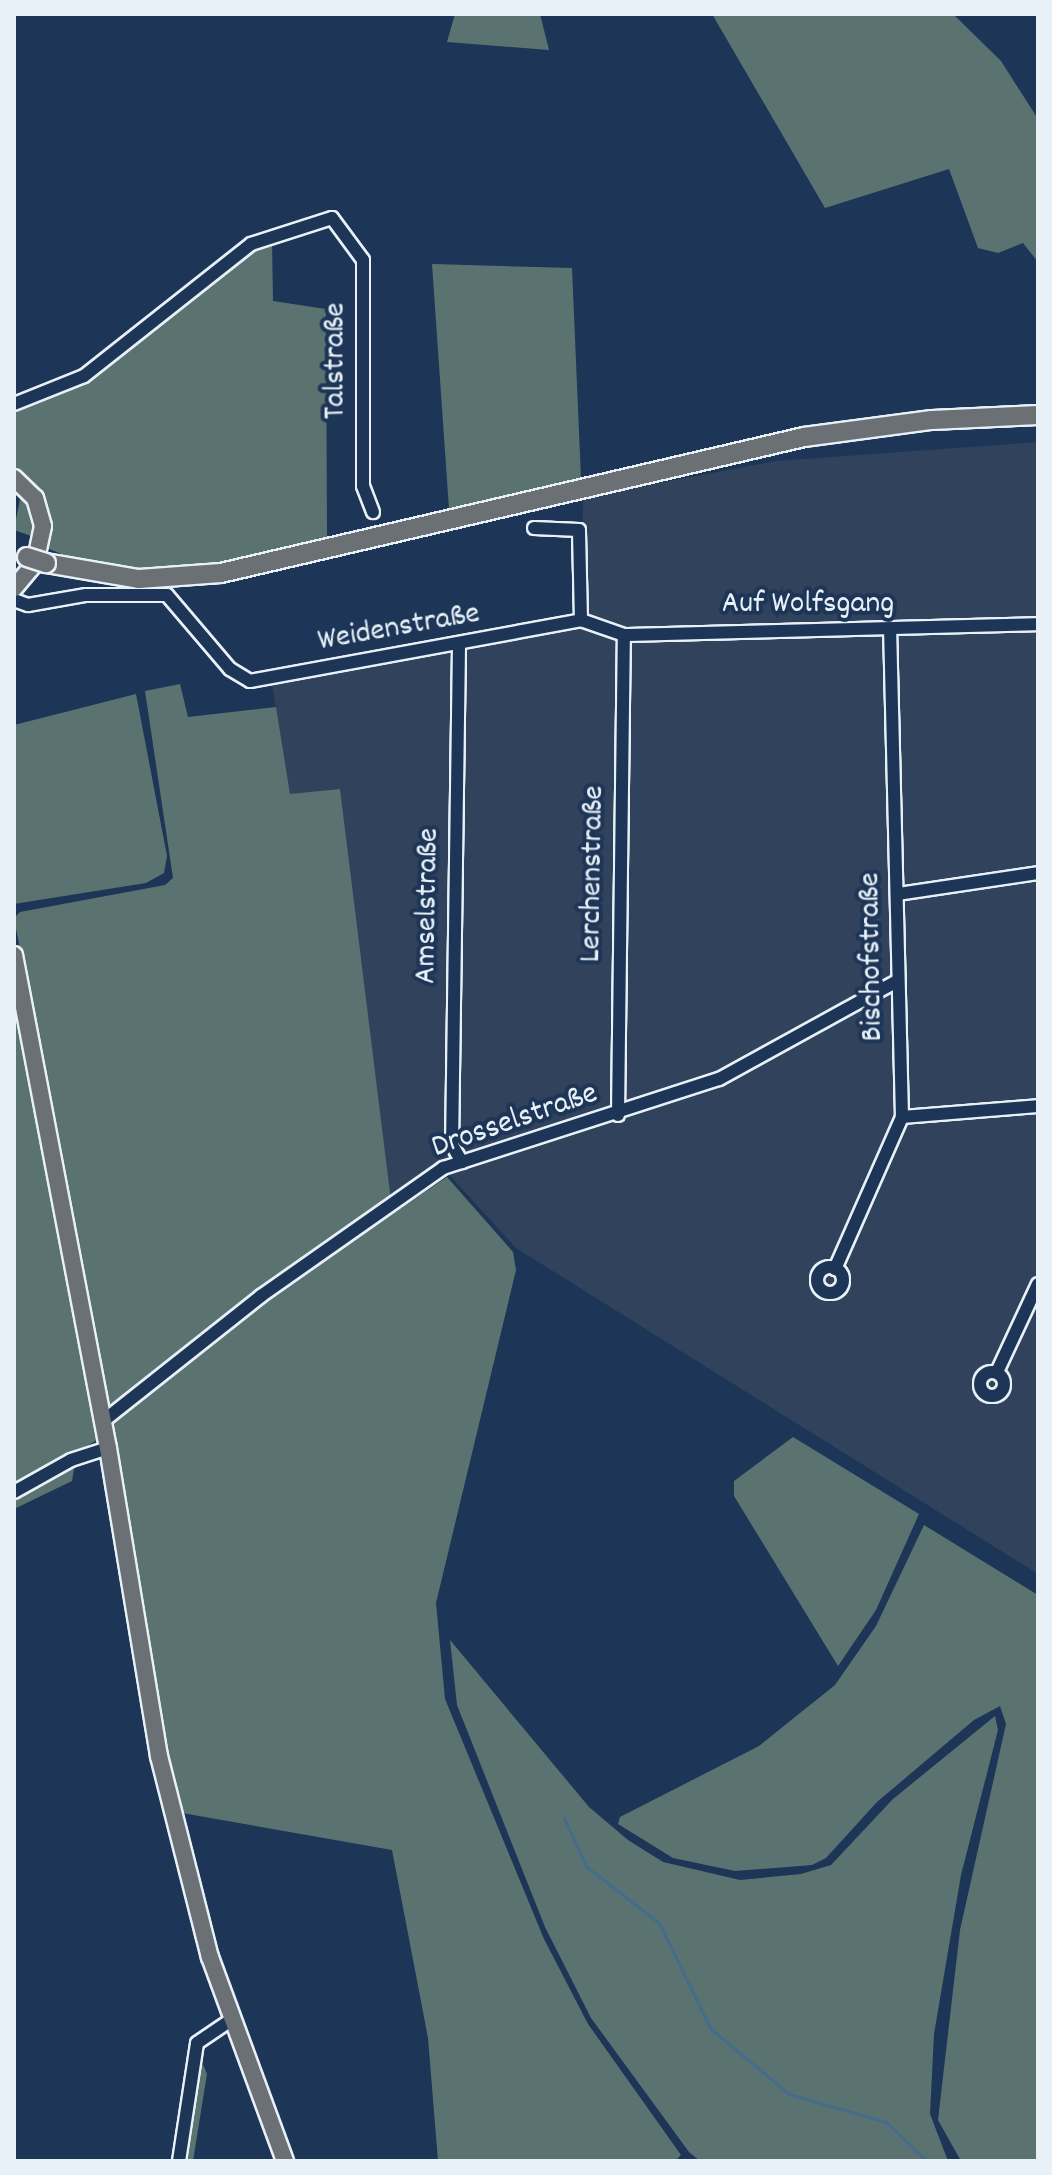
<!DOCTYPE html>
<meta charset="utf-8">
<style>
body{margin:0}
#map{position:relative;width:1052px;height:2175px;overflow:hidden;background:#1d3557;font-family:Dekko,sans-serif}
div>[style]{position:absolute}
.built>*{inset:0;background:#30425c}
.green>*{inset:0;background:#5b7370}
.stream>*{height:3px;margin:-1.5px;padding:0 1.5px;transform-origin:1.5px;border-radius:1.5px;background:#456c8d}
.roads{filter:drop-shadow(2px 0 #e8f1f8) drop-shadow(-2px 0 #e8f1f8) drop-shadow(0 2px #e8f1f8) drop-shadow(0 -2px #e8f1f8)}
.minor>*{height:12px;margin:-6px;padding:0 6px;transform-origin:6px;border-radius:6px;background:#1d3557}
.minor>.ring{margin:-6px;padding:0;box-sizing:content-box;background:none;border:12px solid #1d3557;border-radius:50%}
.major>*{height:16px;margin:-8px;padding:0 8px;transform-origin:8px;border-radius:8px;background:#6b7074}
.highway>*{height:18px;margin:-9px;padding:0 9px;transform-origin:9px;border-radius:9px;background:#6b7074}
.bridges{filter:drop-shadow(2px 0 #e8f1f8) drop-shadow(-2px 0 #e8f1f8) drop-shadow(0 2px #e8f1f8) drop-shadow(0 -2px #e8f1f8)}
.highway-bridge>*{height:18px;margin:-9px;padding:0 9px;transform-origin:9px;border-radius:9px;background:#6b7074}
span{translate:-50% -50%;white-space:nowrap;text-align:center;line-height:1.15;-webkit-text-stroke:8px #1d3557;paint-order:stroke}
.street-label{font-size:32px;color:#e8f1f8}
.frame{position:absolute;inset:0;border:16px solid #e8f1f8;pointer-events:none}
</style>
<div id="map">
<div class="built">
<div style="clip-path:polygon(1038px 442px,1038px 1574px,516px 1248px,443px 1168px,389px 1206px,340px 789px,290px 795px,271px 678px,581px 620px,583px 497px,776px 461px)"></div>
</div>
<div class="green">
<div style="clip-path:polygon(455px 14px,540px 14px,549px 50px,447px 42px)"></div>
<div style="clip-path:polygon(712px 14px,953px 14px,1001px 61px,1038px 119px,1038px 262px,1023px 243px,998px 253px,978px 248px,949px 169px,825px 208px)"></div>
<div style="clip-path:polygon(272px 240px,273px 301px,326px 309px,327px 538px,227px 565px,149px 571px,83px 563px,47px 548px,31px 486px,14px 470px,14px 410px,102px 372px,245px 254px)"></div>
<div style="clip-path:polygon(432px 264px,572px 268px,581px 479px,449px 509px)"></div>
<div style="clip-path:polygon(21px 494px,36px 524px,34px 537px,14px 530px)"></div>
<div style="clip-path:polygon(180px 684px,188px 717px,276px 707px,290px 794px,340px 789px,391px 1201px,109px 1409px,14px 918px,20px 912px,165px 885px,173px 878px,145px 691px)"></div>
<div style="clip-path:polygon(136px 694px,167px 856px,164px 873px,146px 883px,14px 904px,14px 725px)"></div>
<div style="clip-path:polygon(14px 979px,99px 1439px,14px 1488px)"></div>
<div style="clip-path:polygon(447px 1177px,513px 1252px,516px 1270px,436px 1603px,445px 1699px,544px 1939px,588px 2024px,681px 2155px,675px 2161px,438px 2161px,428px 2038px,392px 1850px,182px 1813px,175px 1804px,110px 1424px,246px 1314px)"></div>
<div style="clip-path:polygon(793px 1437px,919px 1514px,876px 1610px,838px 1666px,734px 1496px,734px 1481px)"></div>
<div style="clip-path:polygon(74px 1469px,72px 1481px,14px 1509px,14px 1499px,62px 1470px)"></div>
<div style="clip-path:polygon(924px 1525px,1038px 1595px,1038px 2161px,961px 2161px,938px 2120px,960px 1930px,1006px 1724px,1000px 1706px,974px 1720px,877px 1802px,826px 1858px,812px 1865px,735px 1871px,673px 1858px,618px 1824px,620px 1817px,759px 1746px,835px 1685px,876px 1626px)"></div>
<div style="clip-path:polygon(450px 1640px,589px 1807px,628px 1840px,663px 1862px,740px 1880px,801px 1874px,831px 1865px,893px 1799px,995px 1716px,998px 1730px,961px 1875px,934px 2034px,930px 2114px,948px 2161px,700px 2161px,689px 2152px,591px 2018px,545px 1927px,457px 1705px)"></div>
<div style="clip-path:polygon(201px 2060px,207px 2074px,193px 2161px,182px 2161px,195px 2067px)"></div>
</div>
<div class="stream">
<div style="left:564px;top:1818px;width:53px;rotate:65.4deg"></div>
<div style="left:586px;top:1866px;width:93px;rotate:38deg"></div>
<div style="left:659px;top:1923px;width:118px;rotate:63.9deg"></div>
<div style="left:711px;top:2029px;width:102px;rotate:39.8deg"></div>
<div style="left:789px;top:2094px;width:101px;rotate:16.1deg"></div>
<div style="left:886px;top:2122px;width:57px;rotate:43.6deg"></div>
</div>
<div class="roads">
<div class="minor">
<div style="left:14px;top:404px;width:75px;rotate:-21.8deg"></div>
<div style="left:84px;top:376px;width:213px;rotate:-38.3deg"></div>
<div style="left:251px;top:244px;width:85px;rotate:-17.8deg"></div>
<div style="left:332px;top:218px;width:52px;rotate:53.6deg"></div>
<div style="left:363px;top:260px;width:226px;rotate:90deg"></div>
<div style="left:363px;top:486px;width:28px;rotate:69deg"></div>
<div style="left:14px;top:600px;width:15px;rotate:20deg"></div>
<div style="left:28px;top:605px;width:59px;rotate:-9.8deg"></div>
<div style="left:86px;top:595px;width:81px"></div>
<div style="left:167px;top:595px;width:97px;rotate:49.6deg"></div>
<div style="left:230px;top:669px;width:23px;rotate:31deg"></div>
<div style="left:250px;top:681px;width:337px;rotate:-10.4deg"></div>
<div style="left:581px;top:620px;width:90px;rotate:-91.3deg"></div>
<div style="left:579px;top:530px;width:45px;rotate:-177.5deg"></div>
<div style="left:581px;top:620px;width:46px;rotate:19.2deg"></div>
<div style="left:624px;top:635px;width:414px;rotate:-1.5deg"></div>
<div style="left:459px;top:646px;width:499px;rotate:90.8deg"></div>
<div style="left:452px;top:1145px;width:20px;rotate:60deg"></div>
<div style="left:898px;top:894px;width:142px;rotate:-8.5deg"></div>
<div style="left:618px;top:1115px;width:480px;rotate:-89.3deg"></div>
<div style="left:902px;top:1117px;width:136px;rotate:-4.6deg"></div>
<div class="ring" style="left:817px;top:1267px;width:14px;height:14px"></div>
<div style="left:835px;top:1269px;width:166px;rotate:-66.2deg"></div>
<div style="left:902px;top:1117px;width:486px;rotate:-91.4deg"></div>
<div class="ring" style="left:980px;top:1372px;width:12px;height:12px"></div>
<div style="left:997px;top:1372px;width:97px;rotate:-65deg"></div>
<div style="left:102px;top:1422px;width:203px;rotate:-38.4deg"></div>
<div style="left:261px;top:1296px;width:223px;rotate:-35.1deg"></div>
<div style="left:443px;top:1168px;width:290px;rotate:-17.9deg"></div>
<div style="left:719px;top:1079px;width:203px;rotate:-28.8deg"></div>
<div style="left:14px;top:1492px;width:65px;rotate:-29.3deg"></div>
<div style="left:71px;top:1460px;width:39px;rotate:-18deg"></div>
<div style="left:179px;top:2161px;width:119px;rotate:-81.3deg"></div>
<div style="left:197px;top:2043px;width:41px;rotate:-34.1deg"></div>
</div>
<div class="major">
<div style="left:14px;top:478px;width:29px;rotate:44deg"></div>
<div style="left:35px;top:498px;width:29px;rotate:74deg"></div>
<div style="left:43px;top:526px;width:38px;rotate:102deg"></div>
<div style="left:35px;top:563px;width:33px;rotate:130deg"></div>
<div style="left:14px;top:955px;width:502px;rotate:79.21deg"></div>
<div style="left:108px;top:1448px;width:312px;rotate:80.6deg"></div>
<div style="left:159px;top:1756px;width:207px;rotate:75.8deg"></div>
<div style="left:210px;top:1957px;width:217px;rotate:69.8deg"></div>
</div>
<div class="highway">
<div style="left:46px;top:563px;width:94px;rotate:9.8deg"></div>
<div style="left:139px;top:579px;width:82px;rotate:-4.2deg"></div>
<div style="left:221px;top:573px;width:599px;rotate:-13.13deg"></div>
<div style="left:804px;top:437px;width:129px;rotate:-7.6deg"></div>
<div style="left:932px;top:420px;width:106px;rotate:-2.7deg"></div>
</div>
</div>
<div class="bridges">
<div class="highway-bridge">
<div style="left:27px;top:557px;width:20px;rotate:18deg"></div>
</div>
</div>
<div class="street-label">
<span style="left:337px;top:361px;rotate:-90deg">Talstraße</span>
<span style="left:808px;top:605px">Auf Wolfsgang</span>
<span style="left:399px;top:629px;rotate:-10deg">Weidenstraße</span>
<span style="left:594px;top:874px;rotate:-89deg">Lerchenstraße</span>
<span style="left:429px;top:906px;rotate:-89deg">Amselstraße</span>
<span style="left:873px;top:957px;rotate:-91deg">Bischofstraße</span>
<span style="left:515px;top:1122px;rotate:-19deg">Drosselstraße</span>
</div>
<div class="frame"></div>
</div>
